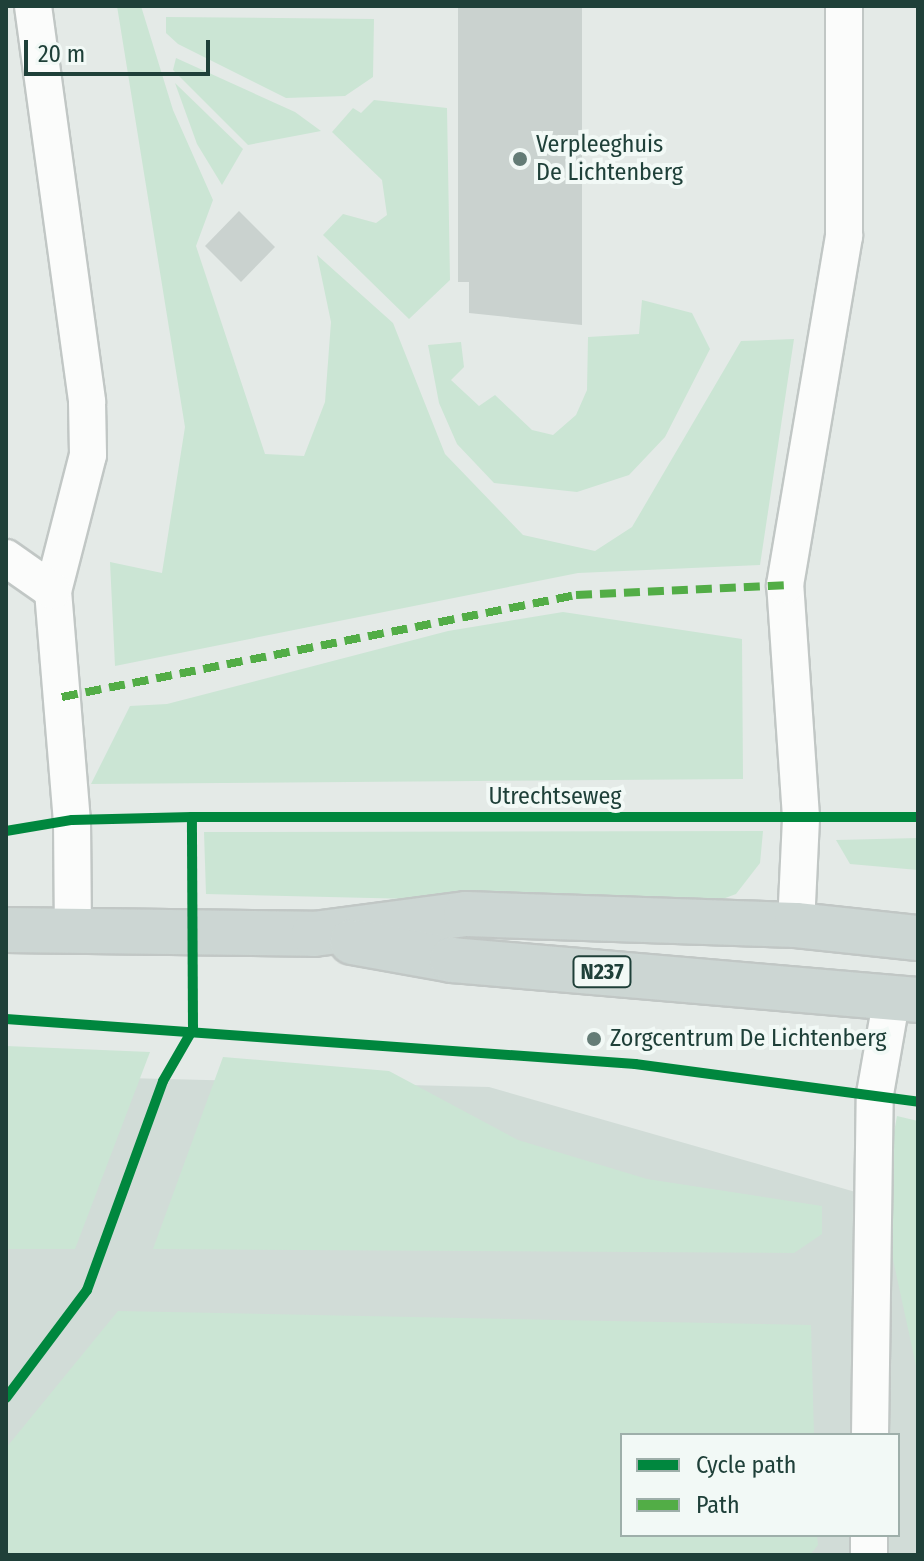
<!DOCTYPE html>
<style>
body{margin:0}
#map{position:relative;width:924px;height:1561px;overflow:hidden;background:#e4eae7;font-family:"Fira Sans Condensed",sans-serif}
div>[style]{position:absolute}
.built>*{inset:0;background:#d1dcd7}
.green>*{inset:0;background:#cbe5d4}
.building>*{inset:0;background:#cad2cf}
.roads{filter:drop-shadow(2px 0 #c1c7c5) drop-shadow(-2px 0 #c1c7c5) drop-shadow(0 2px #c1c7c5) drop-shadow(0 -2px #c1c7c5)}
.service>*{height:36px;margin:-18px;padding:0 18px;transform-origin:18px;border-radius:18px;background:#fbfcfb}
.primary>*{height:44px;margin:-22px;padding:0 22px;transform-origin:22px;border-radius:22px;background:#ccd6d3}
.quiet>*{height:8px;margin-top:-4px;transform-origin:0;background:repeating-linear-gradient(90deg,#52ad46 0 16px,transparent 0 24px)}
.cycleway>*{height:10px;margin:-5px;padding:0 5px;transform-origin:5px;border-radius:5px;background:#00873e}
.dots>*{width:22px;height:22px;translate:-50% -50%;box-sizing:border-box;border:4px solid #f2f9f6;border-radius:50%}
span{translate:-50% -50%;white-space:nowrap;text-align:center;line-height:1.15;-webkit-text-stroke:8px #f2f9f6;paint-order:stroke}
.shield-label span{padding:2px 6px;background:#f2f9f6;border:2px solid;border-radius:6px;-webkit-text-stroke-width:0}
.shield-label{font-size:22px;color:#1f4039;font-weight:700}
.poi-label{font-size:24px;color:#1f4039}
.left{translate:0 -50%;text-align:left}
.street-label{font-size:24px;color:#1f4039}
.frame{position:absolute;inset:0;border:8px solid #1f4039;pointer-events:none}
.legend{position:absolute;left:620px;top:1433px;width:280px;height:104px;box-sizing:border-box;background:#f2f9f6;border:2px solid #9eafaa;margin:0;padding:10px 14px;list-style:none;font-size:24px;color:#1f4039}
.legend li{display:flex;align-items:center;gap:16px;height:40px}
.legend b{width:40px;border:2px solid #9eafaa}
.scale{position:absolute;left:24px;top:40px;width:186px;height:36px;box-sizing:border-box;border:4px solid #1f4039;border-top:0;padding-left:10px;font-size:24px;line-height:28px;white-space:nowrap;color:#1f4039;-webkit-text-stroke:6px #f2f9f6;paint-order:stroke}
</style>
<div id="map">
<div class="built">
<div style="clip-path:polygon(evenodd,6px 1075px,489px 1087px,873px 1197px,918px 1190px,918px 1555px,6px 1555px,6px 1075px,622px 1435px,898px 1435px,898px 1535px,622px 1535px,622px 1435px)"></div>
</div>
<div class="green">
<div style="clip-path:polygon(117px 6px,141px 6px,173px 110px,213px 200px,196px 246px,265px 454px,304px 456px,325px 402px,331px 322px,317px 255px,393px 323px,445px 454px,523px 535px,595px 551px,632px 527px,741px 341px,794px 339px,760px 565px,578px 573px,115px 666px,110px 562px,162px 573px,185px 427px)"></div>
<div style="clip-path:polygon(166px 17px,374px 19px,373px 77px,345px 96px,286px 98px,178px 44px,166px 33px)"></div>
<div style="clip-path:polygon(176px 58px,295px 112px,321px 131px,248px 145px,173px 70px)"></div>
<div style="clip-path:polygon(175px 83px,243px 149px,222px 185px,197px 144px)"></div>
<div style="clip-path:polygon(374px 100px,447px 108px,450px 280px,409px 319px,323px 235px,343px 214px,376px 223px,387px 215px,382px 180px,332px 132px,353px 108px,361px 113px)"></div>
<div style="clip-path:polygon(642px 300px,692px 313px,710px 349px,665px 437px,629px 475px,577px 492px,494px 483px,457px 444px,439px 403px,428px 345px,461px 342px,464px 367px,451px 380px,479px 406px,495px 395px,532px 430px,553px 435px,576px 415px,587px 390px,588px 337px,639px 334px)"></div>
<div style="clip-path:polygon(563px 612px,742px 639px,743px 779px,91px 784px,130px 706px,167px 704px,448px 631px)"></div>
<div style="clip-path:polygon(763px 831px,760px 863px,736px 894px,704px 906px,206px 894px,204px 832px)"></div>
<div style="clip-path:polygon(918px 838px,918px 870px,850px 864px,836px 840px)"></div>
<div style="clip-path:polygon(6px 1046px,150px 1052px,75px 1249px,6px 1249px)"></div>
<div style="clip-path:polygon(223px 1057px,389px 1071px,518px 1140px,647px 1179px,822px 1206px,822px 1234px,794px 1253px,153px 1249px)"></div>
<div style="clip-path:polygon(897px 1116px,918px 1121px,918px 1375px,881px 1204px)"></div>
<div style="clip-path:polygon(118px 1311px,811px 1325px,814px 1435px,622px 1435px,622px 1535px,817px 1535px,818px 1545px,810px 1555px,6px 1555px,6px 1448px)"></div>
</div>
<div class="building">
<div style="clip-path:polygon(458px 6px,582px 6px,582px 325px,469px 313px,469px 282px,458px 282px)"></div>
<div style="clip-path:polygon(239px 211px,275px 247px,241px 282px,205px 246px)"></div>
</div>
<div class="roads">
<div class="service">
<div style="left:33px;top:6px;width:400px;rotate:82.2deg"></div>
<div style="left:87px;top:402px;width:53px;rotate:88.9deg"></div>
<div style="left:88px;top:455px;width:140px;rotate:104.4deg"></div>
<div style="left:53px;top:591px;width:230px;rotate:85.3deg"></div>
<div style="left:72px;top:820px;width:110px;rotate:89.5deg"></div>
<div style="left:6px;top:558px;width:57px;rotate:35.1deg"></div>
<div style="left:796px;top:925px;width:108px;rotate:-87.3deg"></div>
<div style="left:801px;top:817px;width:233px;rotate:-93.9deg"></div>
<div style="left:785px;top:585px;width:354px;rotate:-80.4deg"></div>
<div style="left:844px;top:236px;width:230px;rotate:-90deg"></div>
<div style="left:870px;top:1435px;width:341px;rotate:-89.2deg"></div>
<div style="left:875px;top:1094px;width:98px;rotate:-80.1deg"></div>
<div style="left:869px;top:1555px;width:20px;rotate:-90deg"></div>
</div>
<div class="primary">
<div style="left:6px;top:930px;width:308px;rotate:0.7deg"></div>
<div style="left:314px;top:934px;width:153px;rotate:-7.5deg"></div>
<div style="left:466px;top:914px;width:330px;rotate:1.9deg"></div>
<div style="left:796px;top:925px;width:123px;rotate:6.1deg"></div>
<div style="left:352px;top:942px;width:102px;rotate:10.2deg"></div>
<div style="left:452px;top:960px;width:468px;rotate:4.9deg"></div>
</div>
</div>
<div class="quiet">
<div style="left:62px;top:697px;width:524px;rotate:-11.22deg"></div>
<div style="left:576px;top:595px;width:209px;rotate:-2.7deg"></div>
</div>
<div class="cycleway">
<div style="left:6px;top:831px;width:67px;rotate:-9.5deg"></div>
<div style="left:72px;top:820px;width:120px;rotate:-1.4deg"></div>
<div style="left:192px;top:817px;width:726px"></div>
<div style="left:6px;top:1019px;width:631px;rotate:4.09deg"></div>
<div style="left:635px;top:1064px;width:286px;rotate:7.6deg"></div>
<div style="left:6px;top:1398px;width:135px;rotate:-53.1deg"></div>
<div style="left:87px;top:1290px;width:222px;rotate:-70deg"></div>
<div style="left:163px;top:1081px;width:60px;rotate:-60deg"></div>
<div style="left:193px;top:1029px;width:212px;rotate:-90.3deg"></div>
</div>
<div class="dots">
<div style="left:520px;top:159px;background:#647c76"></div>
<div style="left:594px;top:1039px;background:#647c76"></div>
</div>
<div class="shield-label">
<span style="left:602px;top:972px">N237</span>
</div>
<div class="poi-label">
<span class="left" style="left:536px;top:159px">Verpleeghuis<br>De Lichtenberg</span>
<span class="left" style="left:610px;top:1039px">Zorgcentrum De Lichtenberg</span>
</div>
<div class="street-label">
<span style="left:555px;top:797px">Utrechtseweg</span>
</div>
<div class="frame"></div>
<ul class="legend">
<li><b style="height:10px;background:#00873e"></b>Cycle path</li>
<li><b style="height:10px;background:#52ad46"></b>Path</li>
</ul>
<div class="scale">20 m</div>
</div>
